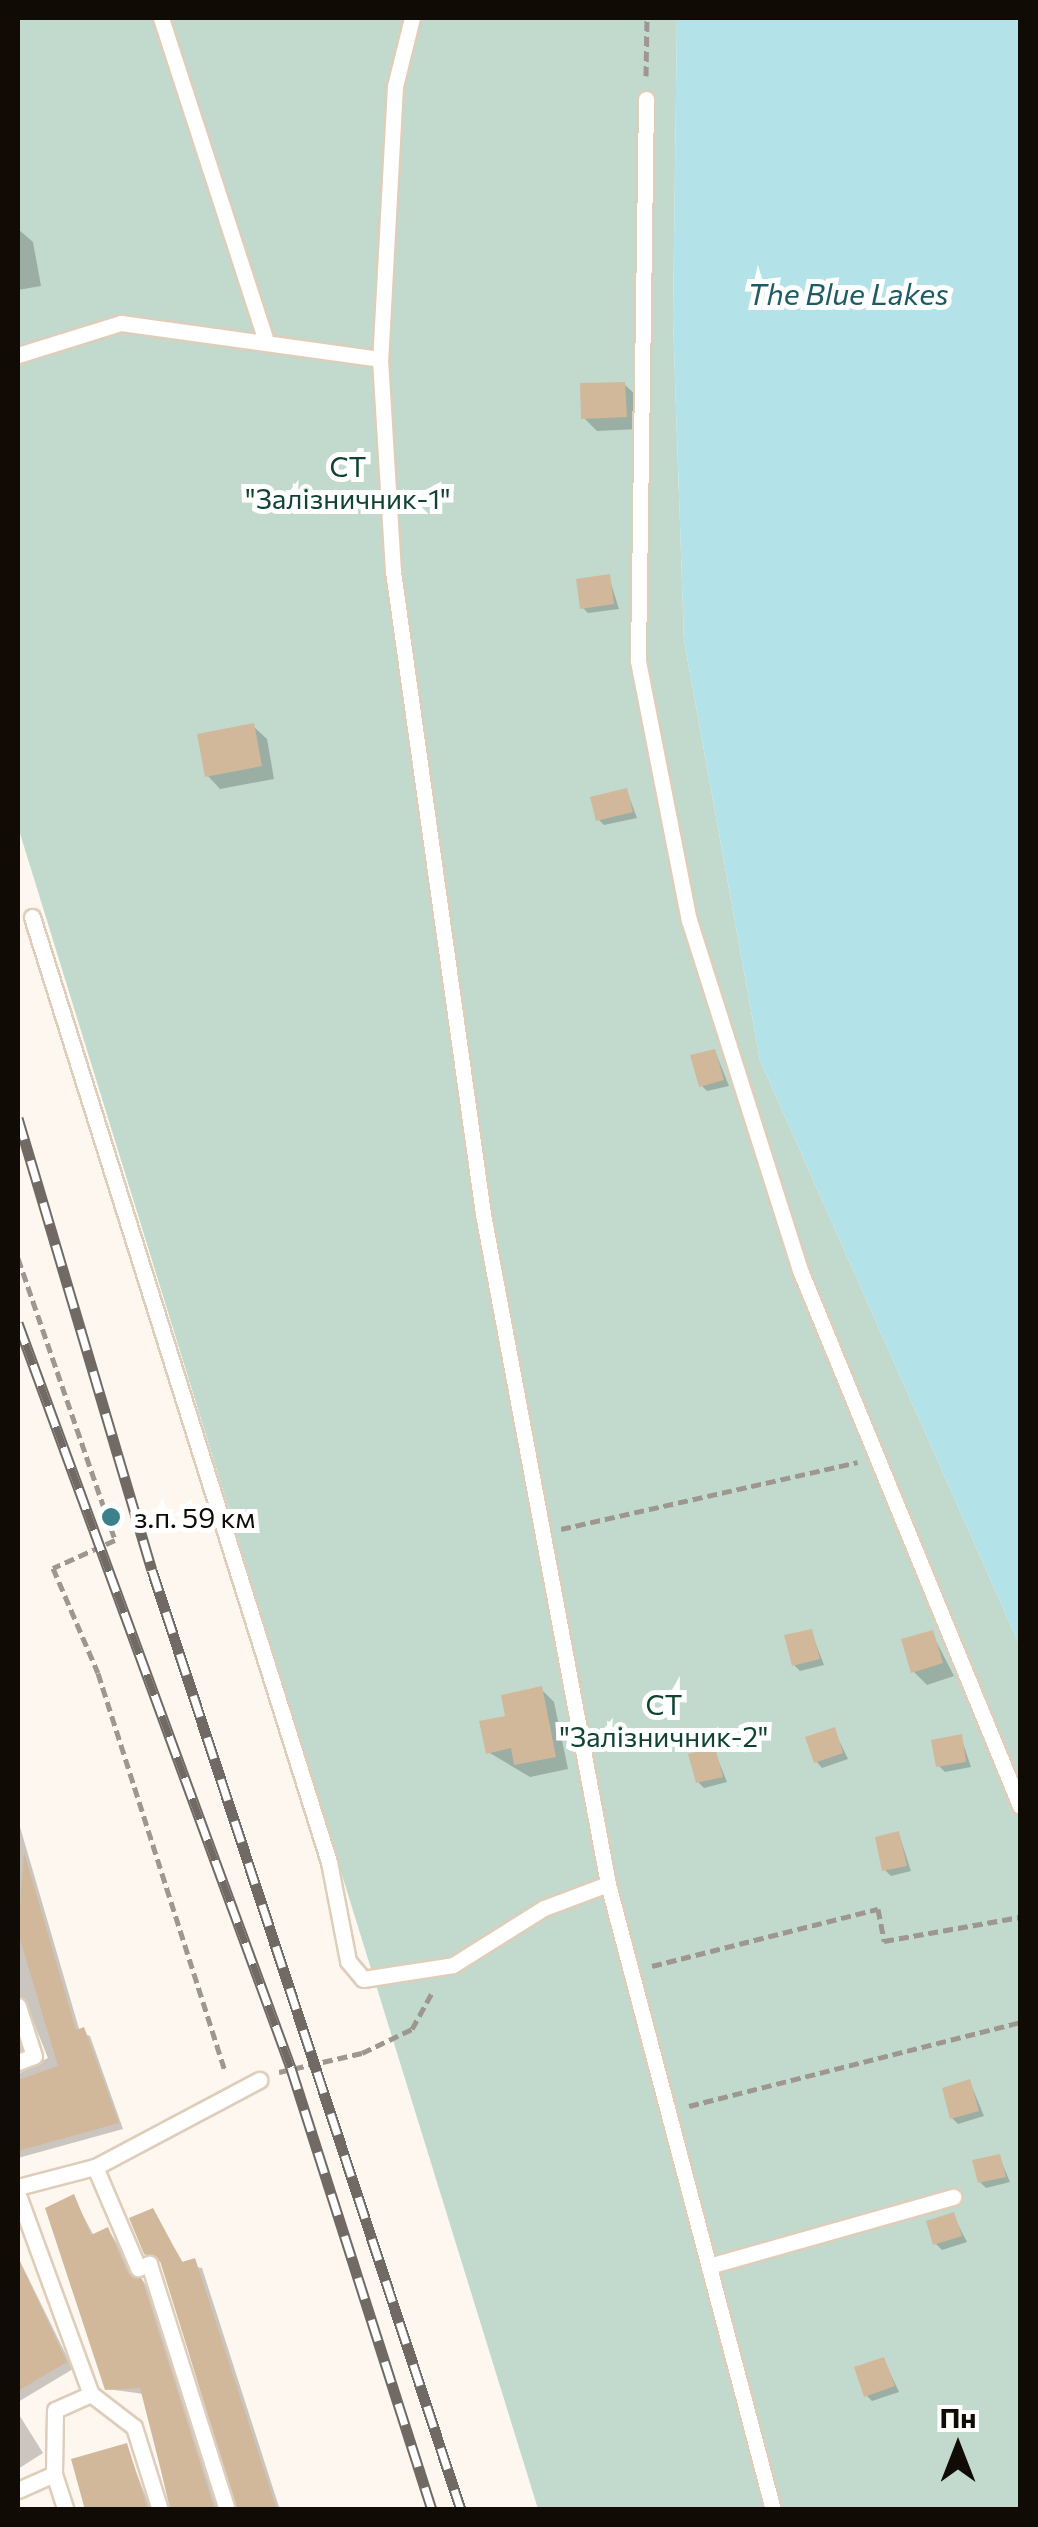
<!DOCTYPE html>
<meta charset="utf-8">
<style>
body{margin:0}
#map{position:relative;width:1038px;height:2527px;overflow:hidden;background:#fef7ef;font-family:Commissioner,sans-serif}
div>[style]{position:absolute}
.green>*{inset:0;background:#c2dace}
.water>*{inset:0;background:#b3e2e9}
.shadow>*{inset:0;background:#0003}
.building>*{inset:0;background:#d2b89b}
.path>*{height:5px;margin-top:-2.5px;transform-origin:0;background:repeating-linear-gradient(90deg,#9d9790 0 10px,transparent 0 15px)}
.roads{filter:drop-shadow(2px 0 #decdb9) drop-shadow(-2px 0 #decdb9) drop-shadow(0 2px #decdb9) drop-shadow(0 -2px #decdb9)}
.lane>*{height:15px;margin:-7.5px;padding:0 7.5px;transform-origin:7.5px;border-radius:7.5px;background:#fff}
.rail>*{height:11px;margin-top:-5.5px;transform-origin:0;background:repeating-linear-gradient(90deg,#fff 0 22px,#706a64 0 44px);box-sizing:border-box;border-block:2px solid #706a64}
.dots>*{width:28px;height:28px;translate:-50% -50%;box-sizing:border-box;border:5px solid #fff;border-radius:50%}
span{translate:-50% -50%;white-space:nowrap;text-align:center;line-height:1.15;-webkit-text-stroke:10px #fff;paint-order:stroke}
.park-label{font-size:28px;color:#104330}
.poi-label{font-size:28px;color:#100b05}
.left{translate:0 -50%;text-align:left}
.water-label{font-size:30px;color:#1d5c64;font-style:italic}
.frame{position:absolute;inset:0;border:20px solid #100b05;pointer-events:none}
.north{position:absolute;left:908px;top:2397px;width:100px;height:100px;-webkit-text-stroke:8px #fff;paint-order:stroke;rotate:0deg;font-size:28px;font-weight:700;line-height:40px;text-align:center;color:#100b05}
.north::after{content:'';display:block;margin:auto;width:35px;height:45px;background:#100b05;clip-path:polygon(50% 0,100% 100%,50% 72%,0 100%)}
</style>
<div id="map">
<div class="green">
<div style="clip-path:polygon(18px 18px,677px 18px,673px 320px,684px 640px,760px 1060px,1020px 1646px,1020px 2509px,538px 2509px,18px 827px)"></div>
</div>
<div class="water">
<div style="clip-path:polygon(677px 18px,1020px 18px,1020px 1646px,760px 1060px,684px 640px,673px 320px)"></div>
</div>
<div class="shadow">
<div style="clip-path:polygon(18px 229px,33px 242px,41px 286px,18px 290px)"></div>
<div style="clip-path:polygon(624px 384px,638px 397px,639px 429px,597px 431px,584px 418px)"></div>
<div style="clip-path:polygon(609px 577px,619px 609px,588px 613px,582px 607px)"></div>
<div style="clip-path:polygon(253px 726px,267px 739px,274px 779px,220px 789px,207px 775px)"></div>
<div style="clip-path:polygon(627px 791px,637px 818px,604px 825px,598px 819px)"></div>
<div style="clip-path:polygon(715px 1051px,729px 1086px,707px 1091px,701px 1085px)"></div>
<div style="clip-path:polygon(811px 1631px,824px 1665px,800px 1671px,794px 1665px)"></div>
<div style="clip-path:polygon(932px 1633px,954px 1676px,927px 1685px,913px 1671px)"></div>
<div style="clip-path:polygon(541px 1689px,554px 1702px,568px 1769px,530px 1777px,488px 1752px)"></div>
<div style="clip-path:polygon(834px 1730px,848px 1759px,822px 1768px,816px 1761px)"></div>
<div style="clip-path:polygon(961px 1737px,971px 1767px,945px 1772px,939px 1766px)"></div>
<div style="clip-path:polygon(714px 1750px,727px 1782px,704px 1788px,698px 1782px)"></div>
<div style="clip-path:polygon(18px 1820px,80px 2032px,90px 2036px,123px 2129px,18px 2158px,18px 2074px,48px 2058px,25px 2001px,18px 2007px)"></div>
<div style="clip-path:polygon(899px 1834px,911px 1871px,891px 1876px,885px 1870px)"></div>
<div style="clip-path:polygon(18px 2031px,25px 2056px,18px 2065px)"></div>
<div style="clip-path:polygon(970px 2082px,984px 2116px,958px 2124px,952px 2118px)"></div>
<div style="clip-path:polygon(999px 2156px,1010px 2182px,986px 2188px,980px 2182px)"></div>
<div style="clip-path:polygon(73px 2197px,94px 2236px,108px 2230px,148px 2288px,218px 2510px,170px 2510px,144px 2394px,107px 2389px)"></div>
<div style="clip-path:polygon(152px 2211px,184px 2264px,202px 2268px,280px 2510px,235px 2510px,163px 2264px,146px 2252px)"></div>
<div style="clip-path:polygon(953px 2215px,967px 2242px,942px 2250px,936px 2244px)"></div>
<div style="clip-path:polygon(18px 2257px,73px 2369px,18px 2402px)"></div>
<div style="clip-path:polygon(884px 2360px,899px 2392px,872px 2401px,866px 2395px)"></div>
<div style="clip-path:polygon(18px 2413px,43px 2453px,18px 2469px)"></div>
<div style="clip-path:polygon(126px 2446px,151px 2510px,88px 2510px)"></div>
</div>
<div class="building">
<div style="clip-path:polygon(625px 382px,627px 417px,581px 419px,580px 383px)"></div>
<div style="clip-path:polygon(610px 574px,614px 604px,580px 609px,576px 579px)"></div>
<div style="clip-path:polygon(254px 723px,262px 766px,205px 777px,197px 734px)"></div>
<div style="clip-path:polygon(627px 788px,633px 812px,596px 821px,590px 797px)"></div>
<div style="clip-path:polygon(715px 1049px,724px 1080px,699px 1087px,690px 1055px)"></div>
<div style="clip-path:polygon(812px 1629px,820px 1659px,792px 1666px,784px 1635px)"></div>
<div style="clip-path:polygon(933px 1630px,943px 1663px,911px 1673px,901px 1639px)"></div>
<div style="clip-path:polygon(542px 1686px,556px 1757px,514px 1765px,511px 1748px,486px 1754px,479px 1721px,505px 1716px,501px 1695px)"></div>
<div style="clip-path:polygon(835px 1727px,843px 1753px,814px 1763px,805px 1737px)"></div>
<div style="clip-path:polygon(962px 1734px,966px 1762px,936px 1767px,931px 1740px)"></div>
<div style="clip-path:polygon(715px 1747px,723px 1777px,696px 1783px,688px 1754px)"></div>
<div style="clip-path:polygon(899px 1831px,907px 1866px,882px 1871px,875px 1837px)"></div>
<div style="clip-path:polygon(24px 1852px,76px 2030px,84px 2027px,119px 2123px,18px 2151px,18px 2080px,58px 2066px,18px 1933px)"></div>
<div style="clip-path:polygon(970px 2079px,979px 2111px,950px 2119px,942px 2088px)"></div>
<div style="clip-path:polygon(1000px 2154px,1006px 2177px,978px 2183px,972px 2160px)"></div>
<div style="clip-path:polygon(74px 2194px,91px 2235px,108px 2227px,128px 2273px,142px 2279px,215px 2510px,171px 2510px,140px 2388px,105px 2390px,45px 2208px)"></div>
<div style="clip-path:polygon(153px 2208px,182px 2262px,195px 2258px,277px 2510px,238px 2510px,160px 2261px,144px 2254px,129px 2218px)"></div>
<div style="clip-path:polygon(954px 2212px,962px 2236px,933px 2245px,926px 2221px)"></div>
<div style="clip-path:polygon(18px 2258px,67px 2362px,18px 2391px)"></div>
<div style="clip-path:polygon(884px 2357px,895px 2386px,864px 2397px,854px 2367px)"></div>
<div style="clip-path:polygon(127px 2443px,148px 2510px,85px 2510px,71px 2459px)"></div>
</div>
<div class="path">
<div style="left:646px;top:76px;width:58px;rotate:-89deg"></div>
<div style="left:18px;top:1258px;width:298px;rotate:71deg"></div>
<div style="left:115px;top:1540px;width:68px;rotate:155.7deg"></div>
<div style="left:53px;top:1568px;width:114px;rotate:66.8deg"></div>
<div style="left:98px;top:1673px;width:418px;rotate:72.3deg"></div>
<div style="left:561px;top:1529px;width:304px;rotate:-12.7deg"></div>
<div style="left:652px;top:1966px;width:233px;rotate:-14.2deg"></div>
<div style="left:878px;top:1909px;width:33px;rotate:79deg"></div>
<div style="left:884px;top:1941px;width:138px;rotate:-10deg"></div>
<div style="left:279px;top:2072px;width:85px;rotate:-12.9deg"></div>
<div style="left:362px;top:2053px;width:55px;rotate:-25.6deg"></div>
<div style="left:412px;top:2029px;width:43px;rotate:-61.1deg"></div>
<div style="left:689px;top:2106px;width:341px;rotate:-14.2deg"></div>
</div>
<div class="roads">
<div class="lane">
<div style="left:161px;top:18px;width:336px;rotate:72deg"></div>
<div style="left:412px;top:18px;width:70px;rotate:104deg"></div>
<div style="left:395px;top:86px;width:273px;rotate:93.1deg"></div>
<div style="left:380px;top:359px;width:212px;rotate:86.5deg"></div>
<div style="left:393px;top:571px;width:649px;rotate:82.03deg"></div>
<div style="left:483px;top:1214px;width:682px;rotate:79.43deg"></div>
<div style="left:608px;top:1884px;width:647px;rotate:75.23deg"></div>
<div style="left:646px;top:99px;width:562px;rotate:90.82deg"></div>
<div style="left:638px;top:661px;width:264px;rotate:78.9deg"></div>
<div style="left:689px;top:920px;width:367px;rotate:72.4deg"></div>
<div style="left:800px;top:1270px;width:579px;rotate:67.68deg"></div>
<div style="left:18px;top:355px;width:108px;rotate:-17.3deg"></div>
<div style="left:121px;top:323px;width:261px;rotate:7.9deg"></div>
<div style="left:32px;top:917px;width:991px;rotate:72.55deg"></div>
<div style="left:329px;top:1862px;width:101px;rotate:79.1deg"></div>
<div style="left:348px;top:1961px;width:23px;rotate:50deg"></div>
<div style="left:363px;top:1979px;width:91px;rotate:-8.8deg"></div>
<div style="left:453px;top:1965px;width:107px;rotate:-32.1deg"></div>
<div style="left:544px;top:1908px;width:68px;rotate:-20.6deg"></div>
<div style="left:18px;top:2006px;width:52px;rotate:72.3deg"></div>
<div style="left:34px;top:2056px;width:17px;rotate:159deg"></div>
<div style="left:95px;top:2167px;width:110px;rotate:66.9deg"></div>
<div style="left:138px;top:2268px;width:12px;rotate:-20deg"></div>
<div style="left:149px;top:2264px;width:258px;rotate:72.4deg"></div>
<div style="left:18px;top:2187px;width:80px;rotate:-14.6deg"></div>
<div style="left:95px;top:2167px;width:186px;rotate:-27.9deg"></div>
<div style="left:18px;top:2195px;width:212px;rotate:69.9deg"></div>
<div style="left:91px;top:2394px;width:39px;rotate:156deg"></div>
<div style="left:55px;top:2410px;width:64px;rotate:90.9deg"></div>
<div style="left:54px;top:2474px;width:39px;rotate:156deg"></div>
<div style="left:709px;top:2266px;width:254px;rotate:-15.8deg"></div>
<div style="left:91px;top:2394px;width:54px;rotate:37.5deg"></div>
<div style="left:134px;top:2427px;width:87px;rotate:72.6deg"></div>
<div style="left:54px;top:2474px;width:38px;rotate:72deg"></div>
</div>
</div>
<div class="rail">
<div style="left:18px;top:1118px;width:471px;rotate:73.5deg"></div>
<div style="left:152px;top:1570px;width:989px;rotate:71.8deg"></div>
<div style="left:18px;top:1323px;width:793px;rotate:69.87deg"></div>
<div style="left:291px;top:2068px;width:464px;rotate:72.3deg"></div>
</div>
<div class="dots">
<div style="left:111px;top:1517px;background:#3b808d"></div>
</div>
<div class="park-label">
<span style="left:348px;top:482px">СТ<br>"Залізничник-1"</span>
<span style="left:664px;top:1720px">СТ<br>"Залізничник-2"</span>
</div>
<div class="poi-label">
<span class="left" style="left:134px;top:1517px">з.п. 59 км</span>
</div>
<div class="water-label">
<span style="left:848px;top:293px">The Blue Lakes</span>
</div>
<div class="frame"></div>
<div class="north">Пн</div>
</div>
